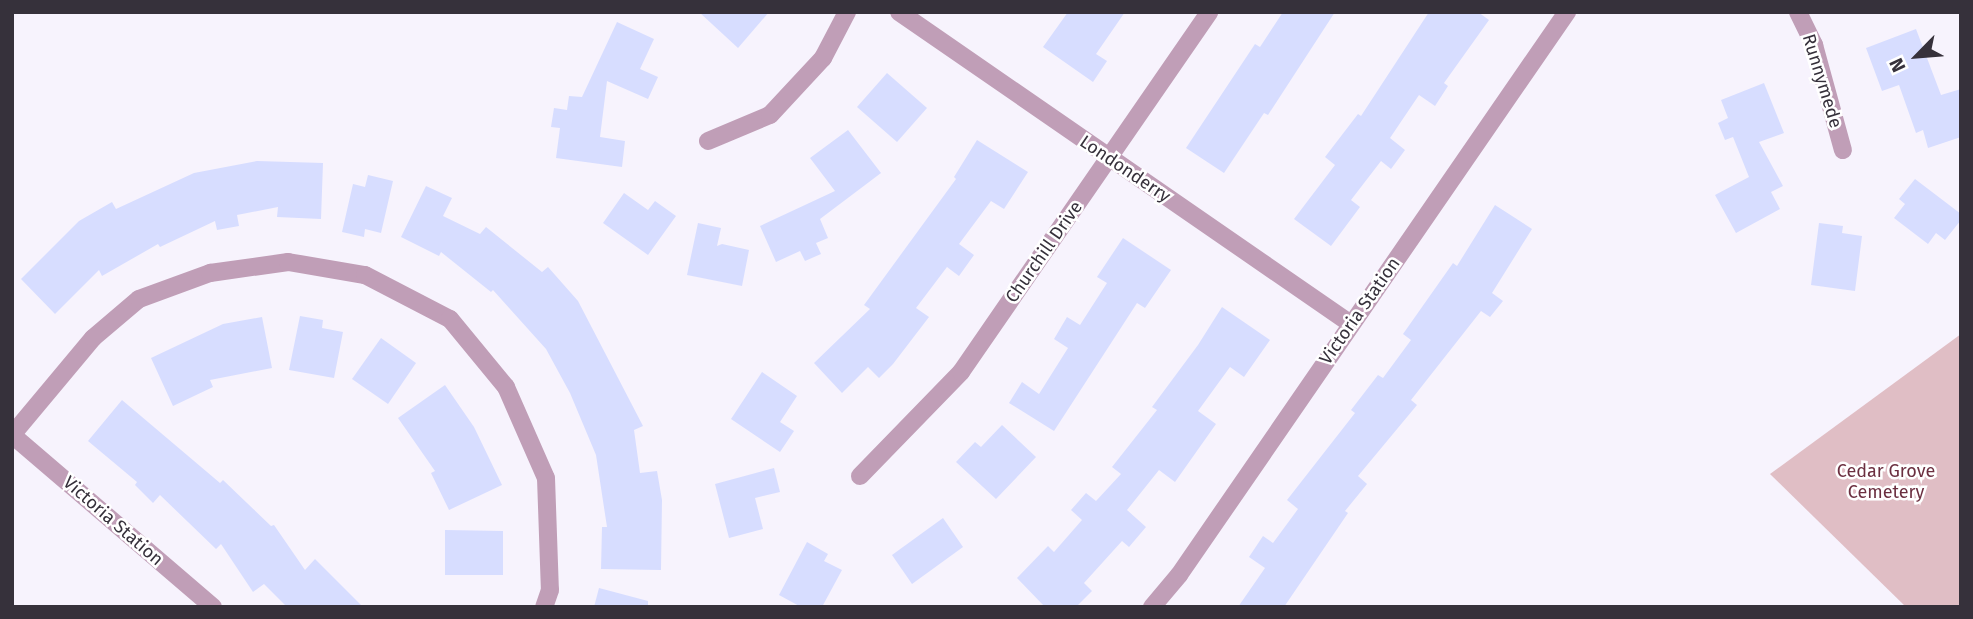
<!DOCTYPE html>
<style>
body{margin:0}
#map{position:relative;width:1973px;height:619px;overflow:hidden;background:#f7f3fd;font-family:"Fira Sans",sans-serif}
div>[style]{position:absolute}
.green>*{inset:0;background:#e0bec5}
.building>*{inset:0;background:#d7ddff}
.street>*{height:18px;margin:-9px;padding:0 9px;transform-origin:9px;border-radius:9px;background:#c09eb7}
span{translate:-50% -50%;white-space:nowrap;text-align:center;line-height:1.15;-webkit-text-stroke:5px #fff;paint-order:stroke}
.street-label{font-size:18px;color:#36313b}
.park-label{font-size:18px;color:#6b2f40}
.frame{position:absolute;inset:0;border:14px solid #36313b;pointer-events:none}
.north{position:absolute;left:1882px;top:21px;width:70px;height:70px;-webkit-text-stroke:5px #fff;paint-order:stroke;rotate:245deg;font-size:19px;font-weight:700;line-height:28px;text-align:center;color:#36313b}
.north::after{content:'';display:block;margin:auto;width:24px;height:32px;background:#36313b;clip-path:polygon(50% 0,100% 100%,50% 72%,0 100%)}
</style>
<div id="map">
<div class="green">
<div style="clip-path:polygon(1961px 334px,1961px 607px,1906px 607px,1770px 474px)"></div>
</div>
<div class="building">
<div style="clip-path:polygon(699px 12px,769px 12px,738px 48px)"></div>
<div style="clip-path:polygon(1068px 12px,1125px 12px,1096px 54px,1107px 61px,1093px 82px,1043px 47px)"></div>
<div style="clip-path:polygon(1283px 12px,1335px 12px,1268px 115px,1264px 113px,1224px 173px,1186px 148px,1255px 44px,1260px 47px)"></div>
<div style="clip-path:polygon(1429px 12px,1478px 12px,1489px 20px,1444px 83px,1448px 86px,1435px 106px,1419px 95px,1390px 138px,1405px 150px,1391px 169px,1381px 161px,1351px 200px,1360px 207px,1331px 246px,1294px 219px,1335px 165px,1325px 157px,1358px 114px,1361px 116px)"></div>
<div style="clip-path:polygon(617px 22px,654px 39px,640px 69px,658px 77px,648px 99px,607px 81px,600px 137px,625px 141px,622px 167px,556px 158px,560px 128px,551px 127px,554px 108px,567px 110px,569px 96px,582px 97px)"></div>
<div style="clip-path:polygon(1916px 29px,1941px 95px,1961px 89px,1961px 137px,1928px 148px,1923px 130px,1916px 133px,1899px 85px,1882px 91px,1866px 48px)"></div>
<div style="clip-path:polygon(887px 73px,927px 108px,897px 142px,857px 107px)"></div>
<div style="clip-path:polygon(1764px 83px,1784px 133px,1759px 142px,1783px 186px,1771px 192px,1780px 209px,1736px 233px,1715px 195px,1749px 177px,1733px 137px,1725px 140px,1718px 123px,1728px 118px,1721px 100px)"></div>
<div style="clip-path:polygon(848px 130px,881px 173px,820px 219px,828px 238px,816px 243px,821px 254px,805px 261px,800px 251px,776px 262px,760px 226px,835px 191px,810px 158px)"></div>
<div style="clip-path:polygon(977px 140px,1028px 172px,1004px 209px,991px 201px,959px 244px,974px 255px,959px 276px,947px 267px,916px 308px,929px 317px,893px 364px,879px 378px,868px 367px,842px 393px,814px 363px,870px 309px,864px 305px,956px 179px,954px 177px)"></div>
<div style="clip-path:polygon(257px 161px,323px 163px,321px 219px,277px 217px,278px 207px,237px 215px,239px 226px,217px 230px,215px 221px,160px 247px,158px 244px,102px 276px,99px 270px,55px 314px,21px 279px,79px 221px,112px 202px,116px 209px,194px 173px)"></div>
<div style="clip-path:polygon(368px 175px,393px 181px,381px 233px,365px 229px,364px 237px,342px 232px,353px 184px,365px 187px)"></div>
<div style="clip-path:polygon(1915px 179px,1961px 214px,1961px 220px,1945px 240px,1936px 233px,1928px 244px,1894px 218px,1905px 204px,1899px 199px)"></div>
<div style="clip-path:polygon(426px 186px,452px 198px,443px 216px,480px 234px,486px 227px,542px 272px,548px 267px,578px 301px,643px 426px,634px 430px,640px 473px,657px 471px,662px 500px,661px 570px,601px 569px,602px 527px,607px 527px,596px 455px,570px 393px,546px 349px,493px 290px,491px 292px,441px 252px,439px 256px,401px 237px)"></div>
<div style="clip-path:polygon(624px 193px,648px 210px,655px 201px,676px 216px,648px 255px,603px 223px)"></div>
<div style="clip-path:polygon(1495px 205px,1532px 229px,1492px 293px,1503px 301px,1490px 317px,1481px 311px,1411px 400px,1417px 405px,1358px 476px,1367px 484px,1345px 511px,1348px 513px,1284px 607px,1238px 607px,1265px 568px,1249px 557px,1263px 536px,1273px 543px,1298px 509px,1287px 500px,1355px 413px,1351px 410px,1378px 375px,1383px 378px,1411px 340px,1403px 334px,1453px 263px,1457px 266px)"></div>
<div style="clip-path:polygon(698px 223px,721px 228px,717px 246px,722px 244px,749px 250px,742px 286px,687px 275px)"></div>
<div style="clip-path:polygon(1819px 223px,1843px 226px,1842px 233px,1862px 236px,1855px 291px,1811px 285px)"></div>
<div style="clip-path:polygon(1123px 238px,1171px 270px,1145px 308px,1137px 303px,1054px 431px,1009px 403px,1022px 382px,1039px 394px,1068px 348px,1054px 339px,1067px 317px,1080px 325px,1107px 283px,1097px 277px)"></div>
<div style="clip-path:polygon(1222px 307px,1270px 340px,1244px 377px,1230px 367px,1198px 411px,1216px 424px,1175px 482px,1159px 470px,1127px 510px,1146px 527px,1129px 547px,1122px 541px,1084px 583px,1092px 591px,1076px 607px,1045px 607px,1017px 578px,1048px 546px,1054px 552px,1082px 520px,1071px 510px,1086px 493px,1096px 501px,1121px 474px,1112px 467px,1157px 410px,1152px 407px,1198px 345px)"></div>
<div style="clip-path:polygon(300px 316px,323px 320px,322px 328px,343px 332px,334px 378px,289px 370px)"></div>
<div style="clip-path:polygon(262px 317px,272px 368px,210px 380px,213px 387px,173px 406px,151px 358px,223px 324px)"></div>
<div style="clip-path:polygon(381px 338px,416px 363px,388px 404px,352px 379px)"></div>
<div style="clip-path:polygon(762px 372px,797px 396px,780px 422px,794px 431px,780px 452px,731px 419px)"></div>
<div style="clip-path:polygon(445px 385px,474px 427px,502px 485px,449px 510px,431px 473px,435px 471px,398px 418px)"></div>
<div style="clip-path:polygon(122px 400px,220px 483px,223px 480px,271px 526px,274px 525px,305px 570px,315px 559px,363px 607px,287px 607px,264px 584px,253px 592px,221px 544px,216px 549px,160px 495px,153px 503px,135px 485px,137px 482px,88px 441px)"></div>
<div style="clip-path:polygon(1002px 425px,1036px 457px,996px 499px,956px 462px,975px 442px,981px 447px)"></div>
<div style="clip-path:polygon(774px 468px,780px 492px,755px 498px,763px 529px,729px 538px,715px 484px)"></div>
<div style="clip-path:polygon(943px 518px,963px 547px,912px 584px,892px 555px)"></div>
<div style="clip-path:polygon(445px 530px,503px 531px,503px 575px,445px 575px)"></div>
<div style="clip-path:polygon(807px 542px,828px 554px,824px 561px,842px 570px,822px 607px,801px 607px,779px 595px)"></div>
<div style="clip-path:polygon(599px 588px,648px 601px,648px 607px,594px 607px)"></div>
</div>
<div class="street">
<div style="left:899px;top:12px;width:549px;rotate:34.62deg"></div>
<div style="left:1798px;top:12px;width:37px;rotate:64deg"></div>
<div style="left:1814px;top:45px;width:109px;rotate:74.6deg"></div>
<div style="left:708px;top:141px;width:67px;rotate:-22.8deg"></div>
<div style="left:770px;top:115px;width:78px;rotate:-47.1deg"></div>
<div style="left:823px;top:58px;width:52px;rotate:-62.4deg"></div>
<div style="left:860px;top:476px;width:145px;rotate:-45.8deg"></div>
<div style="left:961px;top:372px;width:437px;rotate:-55.4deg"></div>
<div style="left:213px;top:607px;width:265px;rotate:-139.4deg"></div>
<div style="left:12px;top:435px;width:126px;rotate:-50.1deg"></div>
<div style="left:93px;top:338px;width:60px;rotate:-40.3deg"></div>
<div style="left:139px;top:299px;width:76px;rotate:-20.1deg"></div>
<div style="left:210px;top:273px;width:79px;rotate:-8deg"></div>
<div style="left:288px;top:262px;width:78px;rotate:9.6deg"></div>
<div style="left:365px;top:275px;width:96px;rotate:27.4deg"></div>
<div style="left:450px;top:319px;width:88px;rotate:50.5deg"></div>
<div style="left:506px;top:387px;width:99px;rotate:66.3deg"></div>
<div style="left:546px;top:478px;width:112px;rotate:88deg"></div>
<div style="left:550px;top:590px;width:18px;rotate:109deg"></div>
<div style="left:1152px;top:607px;width:42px;rotate:-49.8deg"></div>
<div style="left:1179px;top:575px;width:684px;rotate:-55.43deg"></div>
</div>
<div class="street-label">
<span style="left:1822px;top:81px;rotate:73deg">Runnymede</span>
<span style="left:1125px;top:169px;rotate:34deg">Londonderry</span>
<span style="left:1044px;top:252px;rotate:-55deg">Churchill Drive</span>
<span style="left:1360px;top:311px;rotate:-55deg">Victoria Station</span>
<span style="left:113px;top:521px;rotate:41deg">Victoria Station</span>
</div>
<div class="park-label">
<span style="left:1886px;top:482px">Cedar Grove<br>Cemetery</span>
</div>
<div class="frame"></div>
<div class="north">N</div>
</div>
